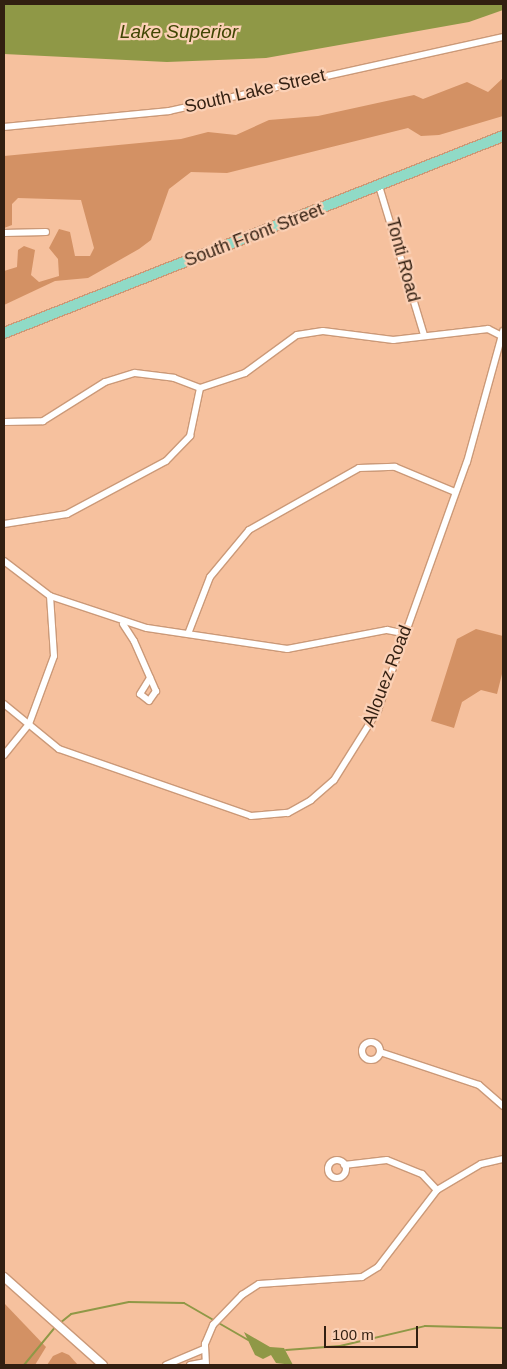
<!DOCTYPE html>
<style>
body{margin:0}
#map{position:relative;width:507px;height:1369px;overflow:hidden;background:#f6c19e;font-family:Helvetica,sans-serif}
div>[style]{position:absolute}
.green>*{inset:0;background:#d39164}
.water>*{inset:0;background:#8f9846}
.stream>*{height:2px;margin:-1px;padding:0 1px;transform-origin:1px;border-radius:1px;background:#8f9846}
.roads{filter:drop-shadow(1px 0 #cb9978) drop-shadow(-1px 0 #cb9978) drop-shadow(0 1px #cb9978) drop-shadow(0 -1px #cb9978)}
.minor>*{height:6px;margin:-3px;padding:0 3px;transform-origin:3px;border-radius:3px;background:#fff}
.minor>.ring{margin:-3px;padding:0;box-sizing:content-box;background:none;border:6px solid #fff;border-radius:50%}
.tertiary>*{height:8px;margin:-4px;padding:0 4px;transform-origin:4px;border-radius:4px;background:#fff}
.trunk>*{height:10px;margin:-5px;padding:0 5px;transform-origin:5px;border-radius:5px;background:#90dac6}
span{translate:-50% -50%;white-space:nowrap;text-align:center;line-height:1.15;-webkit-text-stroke:4.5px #fbd0b5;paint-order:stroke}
.street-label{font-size:18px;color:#321f11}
.water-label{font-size:19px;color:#404503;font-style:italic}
.frame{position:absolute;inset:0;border:5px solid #321f11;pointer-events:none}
.scale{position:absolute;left:324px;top:1326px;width:94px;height:22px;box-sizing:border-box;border:2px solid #321f11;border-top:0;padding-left:6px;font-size:15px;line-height:18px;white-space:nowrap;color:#321f11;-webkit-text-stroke:4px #fbd0b5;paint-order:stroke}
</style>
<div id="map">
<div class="green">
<div style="clip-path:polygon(503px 78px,503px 116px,439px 135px,421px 136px,408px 128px,227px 173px,191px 172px,169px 189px,151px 240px,139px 249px,88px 278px,55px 281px,4px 305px,4px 271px,17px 267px,18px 250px,24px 246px,35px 250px,31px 275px,39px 282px,59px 276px,58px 259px,49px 248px,59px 229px,70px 232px,75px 256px,90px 256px,94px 248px,81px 200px,18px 198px,12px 204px,12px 225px,4px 228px,4px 156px,181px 139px,208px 132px,236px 135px,269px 120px,318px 116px,414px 95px,423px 99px,467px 82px,488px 92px)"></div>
<div style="clip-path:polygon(476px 629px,503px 636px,503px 670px,497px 694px,481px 690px,462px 702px,454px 728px,431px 721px,457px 639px)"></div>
<div style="clip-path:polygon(4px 1303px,46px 1347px,35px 1365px,4px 1365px)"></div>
<div style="clip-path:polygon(62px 1352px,69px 1355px,78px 1365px,47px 1365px,53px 1356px)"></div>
</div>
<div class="water">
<div style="clip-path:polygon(4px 4px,503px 4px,503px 10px,469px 22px,266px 58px,167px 62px,4px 54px)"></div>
<div style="clip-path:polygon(244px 1332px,270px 1347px,284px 1348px,293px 1365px,276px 1363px,271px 1355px,263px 1359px,255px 1355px)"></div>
</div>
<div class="stream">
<div style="left:60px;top:1323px;width:14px;rotate:-39deg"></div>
<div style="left:71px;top:1314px;width:59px;rotate:-11.7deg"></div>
<div style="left:129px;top:1302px;width:55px;rotate:1deg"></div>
<div style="left:184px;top:1303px;width:74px;rotate:30deg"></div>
<div style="left:286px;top:1350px;width:54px;rotate:-4.2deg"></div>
<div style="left:340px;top:1346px;width:87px;rotate:-13.2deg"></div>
<div style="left:425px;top:1326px;width:78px;rotate:1.5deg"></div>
<div style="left:24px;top:1365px;width:50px;rotate:-50.6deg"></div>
</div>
<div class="roads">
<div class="minor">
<div style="left:4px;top:127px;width:166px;rotate:-5.5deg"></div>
<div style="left:169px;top:111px;width:342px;rotate:-12.5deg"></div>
<div style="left:379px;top:186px;width:156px;rotate:73.2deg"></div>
<div style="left:4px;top:233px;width:42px;rotate:-1.4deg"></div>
<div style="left:4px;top:422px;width:39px;rotate:-1deg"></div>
<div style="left:43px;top:421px;width:73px;rotate:-32.2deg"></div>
<div style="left:105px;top:382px;width:31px;rotate:-17deg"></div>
<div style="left:135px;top:373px;width:39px;rotate:7deg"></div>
<div style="left:174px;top:378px;width:28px;rotate:21deg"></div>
<div style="left:200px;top:388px;width:47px;rotate:-18.4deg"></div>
<div style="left:245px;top:373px;width:64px;rotate:-36.2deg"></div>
<div style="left:297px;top:335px;width:26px;rotate:-9deg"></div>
<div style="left:323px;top:331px;width:71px;rotate:7.3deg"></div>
<div style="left:393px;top:340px;width:96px;rotate:-6.6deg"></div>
<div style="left:488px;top:329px;width:16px;rotate:27deg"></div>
<div style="left:4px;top:524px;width:64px;rotate:-9deg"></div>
<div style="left:67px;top:514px;width:112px;rotate:-28.2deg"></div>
<div style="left:166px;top:461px;width:35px;rotate:-46deg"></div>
<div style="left:190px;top:436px;width:49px;rotate:-78.2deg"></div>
<div style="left:4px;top:561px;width:58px;rotate:37.3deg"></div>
<div style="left:50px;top:596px;width:102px;rotate:18.3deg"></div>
<div style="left:147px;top:628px;width:142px;rotate:8.5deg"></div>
<div style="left:287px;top:649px;width:102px;rotate:-10.8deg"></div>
<div style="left:387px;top:630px;width:15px;rotate:11deg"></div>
<div style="left:123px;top:624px;width:20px;rotate:57deg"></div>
<div style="left:134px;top:641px;width:55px;rotate:66.3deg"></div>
<div style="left:156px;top:691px;width:12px;rotate:125deg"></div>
<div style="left:149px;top:701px;width:11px;rotate:-142deg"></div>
<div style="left:140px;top:694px;width:19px;rotate:-58deg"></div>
<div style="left:188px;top:634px;width:61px;rotate:-68.9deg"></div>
<div style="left:210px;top:577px;width:61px;rotate:-50.3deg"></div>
<div style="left:249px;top:530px;width:126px;rotate:-29.4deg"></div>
<div style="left:359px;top:468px;width:36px;rotate:-2deg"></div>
<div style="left:395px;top:467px;width:65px;rotate:22.6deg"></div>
<div style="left:4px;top:704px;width:71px;rotate:39.3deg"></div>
<div style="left:59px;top:749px;width:203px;rotate:19.2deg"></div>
<div style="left:251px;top:816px;width:37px;rotate:-5deg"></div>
<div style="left:288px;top:813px;width:26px;rotate:-29deg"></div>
<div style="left:311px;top:800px;width:30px;rotate:-41deg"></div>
<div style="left:334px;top:780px;width:83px;rotate:-57.8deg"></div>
<div style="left:378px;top:710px;width:263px;rotate:-70.3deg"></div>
<div style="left:467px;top:462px;width:136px;rotate:-74.6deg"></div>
<div style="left:4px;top:755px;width:40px;rotate:-51deg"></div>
<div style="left:29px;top:724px;width:72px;rotate:-69.8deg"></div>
<div style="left:54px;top:656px;width:60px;rotate:-93.8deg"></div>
<div class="ring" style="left:362px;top:1042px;width:12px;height:12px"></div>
<div style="left:380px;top:1052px;width:104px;rotate:18.4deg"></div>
<div style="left:479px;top:1085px;width:32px;rotate:41deg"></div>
<div class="ring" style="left:328px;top:1160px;width:12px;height:12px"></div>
<div style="left:344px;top:1165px;width:43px;rotate:-6.6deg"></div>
<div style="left:387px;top:1160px;width:38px;rotate:22deg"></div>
<div style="left:422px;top:1174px;width:22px;rotate:47deg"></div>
<div style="left:166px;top:1365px;width:41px;rotate:-22.8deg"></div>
<div style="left:190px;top:1365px;width:15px;rotate:-11deg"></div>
<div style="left:206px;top:1365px;width:21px;rotate:-93deg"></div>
<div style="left:205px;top:1344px;width:21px;rotate:-67deg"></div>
<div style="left:213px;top:1325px;width:42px;rotate:-46deg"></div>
<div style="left:242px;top:1295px;width:20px;rotate:-33deg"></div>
<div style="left:259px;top:1284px;width:103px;rotate:-3.9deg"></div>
<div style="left:362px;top:1277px;width:19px;rotate:-32deg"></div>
<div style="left:378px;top:1267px;width:97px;rotate:-52.5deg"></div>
<div style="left:437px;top:1190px;width:51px;rotate:-30.6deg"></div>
<div style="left:481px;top:1164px;width:23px;rotate:-13deg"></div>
</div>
<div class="tertiary">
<div style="left:4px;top:1277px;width:132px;rotate:41.6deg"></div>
</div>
<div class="trunk">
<div style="left:4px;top:333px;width:536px;rotate:-21.54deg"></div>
</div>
</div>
<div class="street-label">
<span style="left:255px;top:91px;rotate:-13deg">South Lake Street</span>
<span style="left:254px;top:235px;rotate:-21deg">South Front Street</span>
<span style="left:403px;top:260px;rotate:75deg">Tonti Road</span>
<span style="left:387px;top:676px;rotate:-69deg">Allouez Road</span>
</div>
<div class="water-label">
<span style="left:179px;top:32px">Lake Superior</span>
</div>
<div class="frame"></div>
<div class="scale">100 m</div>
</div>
